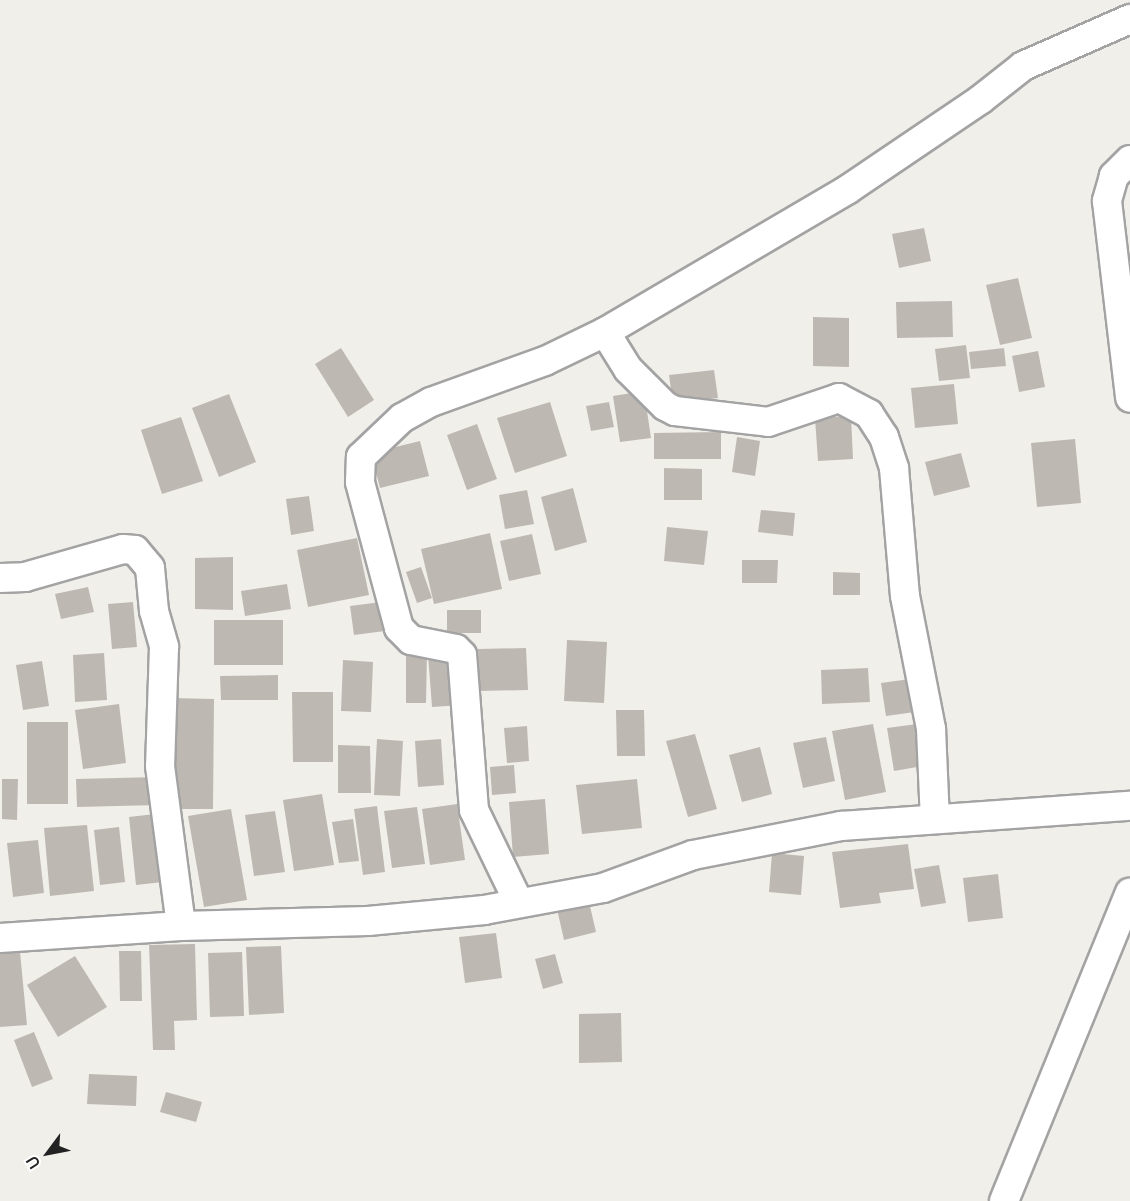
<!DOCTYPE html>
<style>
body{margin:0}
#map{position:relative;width:1130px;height:1201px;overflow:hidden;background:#f1efea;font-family:Manrope,sans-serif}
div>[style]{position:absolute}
.building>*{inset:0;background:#beb8b3}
.roads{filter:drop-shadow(2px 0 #a3a3a3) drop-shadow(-2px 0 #a3a3a3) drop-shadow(0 2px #a3a3a3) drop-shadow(0 -2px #a3a3a3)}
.street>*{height:28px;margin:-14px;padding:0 14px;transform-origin:14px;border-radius:14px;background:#fff}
span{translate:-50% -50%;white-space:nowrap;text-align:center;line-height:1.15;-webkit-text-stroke:4.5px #fff;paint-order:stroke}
.north{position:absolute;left:18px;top:1123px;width:60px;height:60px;-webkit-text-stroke:4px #fff;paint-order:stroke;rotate:238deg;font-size:16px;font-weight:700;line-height:24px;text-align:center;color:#222}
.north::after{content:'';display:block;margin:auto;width:21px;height:27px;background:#222;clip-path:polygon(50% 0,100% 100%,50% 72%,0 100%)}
</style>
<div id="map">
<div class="building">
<div style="clip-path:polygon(924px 228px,931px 261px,899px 268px,892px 234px)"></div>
<div style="clip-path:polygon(1018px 278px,1032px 338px,1000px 345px,986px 285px)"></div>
<div style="clip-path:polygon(952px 301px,953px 337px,897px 338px,896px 302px)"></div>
<div style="clip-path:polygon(813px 317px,849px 318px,849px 367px,813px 366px)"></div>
<div style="clip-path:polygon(966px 345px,970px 378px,939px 381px,935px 349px)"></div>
<div style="clip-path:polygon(341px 348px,374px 400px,348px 417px,315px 364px)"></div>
<div style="clip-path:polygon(1004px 348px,1006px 366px,971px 369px,969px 352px)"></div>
<div style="clip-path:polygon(1038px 351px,1045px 387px,1019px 392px,1012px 356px)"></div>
<div style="clip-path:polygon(714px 370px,718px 398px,673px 404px,669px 375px)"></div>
<div style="clip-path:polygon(954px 384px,958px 424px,915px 428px,911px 388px)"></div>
<div style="clip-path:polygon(644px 391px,651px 438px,620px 442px,613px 396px)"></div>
<div style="clip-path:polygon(229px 394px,256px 462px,219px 477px,192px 408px)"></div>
<div style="clip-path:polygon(550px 402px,567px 456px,515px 473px,497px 418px)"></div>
<div style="clip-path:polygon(609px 402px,614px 427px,591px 431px,586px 406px)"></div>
<div style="clip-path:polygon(851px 416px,853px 459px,818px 461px,815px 418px)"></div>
<div style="clip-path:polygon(181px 417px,203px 481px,162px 494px,141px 430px)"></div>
<div style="clip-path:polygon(477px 424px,497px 479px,467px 490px,447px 435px)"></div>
<div style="clip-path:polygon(721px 432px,721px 459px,654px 459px,654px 433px)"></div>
<div style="clip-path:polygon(737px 437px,760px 441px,755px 476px,732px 472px)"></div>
<div style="clip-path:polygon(1075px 439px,1081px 503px,1037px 507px,1031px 443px)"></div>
<div style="clip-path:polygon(420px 441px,429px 476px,380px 488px,371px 453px)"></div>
<div style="clip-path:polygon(961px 453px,970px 487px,934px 496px,925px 462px)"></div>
<div style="clip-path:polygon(664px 468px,702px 469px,702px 500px,664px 500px)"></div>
<div style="clip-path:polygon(573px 488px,587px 542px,555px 551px,541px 497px)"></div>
<div style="clip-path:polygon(527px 490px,534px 524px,505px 529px,499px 495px)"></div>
<div style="clip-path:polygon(309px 496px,314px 531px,291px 535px,286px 499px)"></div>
<div style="clip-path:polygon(761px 510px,795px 513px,793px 536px,758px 532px)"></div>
<div style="clip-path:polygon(667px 527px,708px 531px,704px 565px,664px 561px)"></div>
<div style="clip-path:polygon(490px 533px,502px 589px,434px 604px,421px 549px)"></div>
<div style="clip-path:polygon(532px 534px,541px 574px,509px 581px,500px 541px)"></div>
<div style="clip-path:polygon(357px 538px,369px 595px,308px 607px,297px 550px)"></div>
<div style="clip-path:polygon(233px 557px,233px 610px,195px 609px,195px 558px)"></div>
<div style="clip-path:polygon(742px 560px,778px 560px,777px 583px,742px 583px)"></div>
<div style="clip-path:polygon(421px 567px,432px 598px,417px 603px,406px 572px)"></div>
<div style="clip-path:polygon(833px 572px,860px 573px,860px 595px,833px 595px)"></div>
<div style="clip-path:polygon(287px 584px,291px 609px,245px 616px,241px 591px)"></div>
<div style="clip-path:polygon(88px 587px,94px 612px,61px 619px,55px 594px)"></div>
<div style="clip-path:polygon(133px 602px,137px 647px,112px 649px,108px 604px)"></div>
<div style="clip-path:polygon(381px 602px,385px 631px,354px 635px,350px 606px)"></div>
<div style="clip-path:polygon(447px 610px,481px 610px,481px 633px,447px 633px)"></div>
<div style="clip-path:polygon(214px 620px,283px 620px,283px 665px,214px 665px)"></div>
<div style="clip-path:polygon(567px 640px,607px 642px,604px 703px,564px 701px)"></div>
<div style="clip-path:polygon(526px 648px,528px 690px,479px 691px,478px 649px)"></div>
<div style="clip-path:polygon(406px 652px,427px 652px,426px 703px,406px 703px)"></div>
<div style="clip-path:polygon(104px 653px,107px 700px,75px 702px,73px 655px)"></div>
<div style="clip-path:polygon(457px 653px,462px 705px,432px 707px,428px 655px)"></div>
<div style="clip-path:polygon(343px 660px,373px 662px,371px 712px,341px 711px)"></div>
<div style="clip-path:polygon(42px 661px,49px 706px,23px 710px,16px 665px)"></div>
<div style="clip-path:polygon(868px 668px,870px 702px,822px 704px,821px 670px)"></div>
<div style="clip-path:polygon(278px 675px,278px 700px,221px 700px,220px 676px)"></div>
<div style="clip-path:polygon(910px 679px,915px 712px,886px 716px,881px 683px)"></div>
<div style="clip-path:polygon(292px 692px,333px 692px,333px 762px,293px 762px)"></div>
<div style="clip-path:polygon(170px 698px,214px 699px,213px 809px,169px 809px)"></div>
<div style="clip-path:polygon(119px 704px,126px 763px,83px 769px,75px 710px)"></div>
<div style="clip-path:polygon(616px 710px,644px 710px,645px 756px,617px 756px)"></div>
<div style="clip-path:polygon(27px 722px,68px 722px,68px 804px,27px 804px)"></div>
<div style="clip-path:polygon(873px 724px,886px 792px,845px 800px,832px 731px)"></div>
<div style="clip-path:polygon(917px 724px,923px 766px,894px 771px,887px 728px)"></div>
<div style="clip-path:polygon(527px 726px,529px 761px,507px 763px,504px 728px)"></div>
<div style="clip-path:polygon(695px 734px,717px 809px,688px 817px,666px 741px)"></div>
<div style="clip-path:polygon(826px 737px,835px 781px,803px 788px,793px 743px)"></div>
<div style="clip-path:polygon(377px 739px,403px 741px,400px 796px,374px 795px)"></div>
<div style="clip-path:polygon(441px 739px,444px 785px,418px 787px,415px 741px)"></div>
<div style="clip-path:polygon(338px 745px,370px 746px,371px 793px,338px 793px)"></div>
<div style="clip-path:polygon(760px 747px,772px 794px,742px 802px,729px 755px)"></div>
<div style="clip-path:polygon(514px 765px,516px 793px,492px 795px,490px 767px)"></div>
<div style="clip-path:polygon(157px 777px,158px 805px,77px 807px,76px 779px)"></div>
<div style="clip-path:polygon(2px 779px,18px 779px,17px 820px,2px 819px)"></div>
<div style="clip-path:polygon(637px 779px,642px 828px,582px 834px,576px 785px)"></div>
<div style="clip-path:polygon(322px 794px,334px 865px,294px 871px,283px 800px)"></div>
<div style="clip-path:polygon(545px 799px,549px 854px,513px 857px,509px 802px)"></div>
<div style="clip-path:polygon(457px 804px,465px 860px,430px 865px,422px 809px)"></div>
<div style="clip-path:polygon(377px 806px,385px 872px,363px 875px,354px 809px)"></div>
<div style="clip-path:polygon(417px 807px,425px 864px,392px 868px,384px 811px)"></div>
<div style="clip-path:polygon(231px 809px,247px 900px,204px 907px,188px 816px)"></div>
<div style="clip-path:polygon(275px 811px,285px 872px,254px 876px,245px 815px)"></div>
<div style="clip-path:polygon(155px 814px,163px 882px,136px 885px,129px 817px)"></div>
<div style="clip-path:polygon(353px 819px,359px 861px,339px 863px,332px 822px)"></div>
<div style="clip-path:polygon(87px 825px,94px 891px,50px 896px,44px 828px)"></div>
<div style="clip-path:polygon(119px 827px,125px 882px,100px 885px,94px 830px)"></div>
<div style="clip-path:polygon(38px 840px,44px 893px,13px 897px,7px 843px)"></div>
<div style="clip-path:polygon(908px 844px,914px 889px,879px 893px,881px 903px,840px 908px,832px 852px)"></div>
<div style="clip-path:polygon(772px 853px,804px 856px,801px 895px,769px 892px)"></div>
<div style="clip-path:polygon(939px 865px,946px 903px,921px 907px,914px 869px)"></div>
<div style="clip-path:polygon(998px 874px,1003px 918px,968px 922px,963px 878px)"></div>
<div style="clip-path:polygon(589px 902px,596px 932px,564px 940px,557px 909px)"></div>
<div style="clip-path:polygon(496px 933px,502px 978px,465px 983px,459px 937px)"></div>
<div style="clip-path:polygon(195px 944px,197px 1020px,174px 1021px,175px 1050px,153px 1050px,149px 945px)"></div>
<div style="clip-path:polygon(281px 946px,284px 1013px,249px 1015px,246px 947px)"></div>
<div style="clip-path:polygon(119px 951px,141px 951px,142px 1001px,120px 1001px)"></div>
<div style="clip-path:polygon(20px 952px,27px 1025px,0 1027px,0 953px)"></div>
<div style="clip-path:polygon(242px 952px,244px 1016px,210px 1017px,208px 953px)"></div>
<div style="clip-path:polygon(555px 954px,563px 983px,543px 989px,535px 959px)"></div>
<div style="clip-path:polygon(75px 956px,107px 1007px,58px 1037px,27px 985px)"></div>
<div style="clip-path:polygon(621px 1013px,622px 1062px,579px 1063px,579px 1014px)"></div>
<div style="clip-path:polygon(34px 1032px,53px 1079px,32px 1087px,14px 1040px)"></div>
<div style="clip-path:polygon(89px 1074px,137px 1076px,136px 1106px,87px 1104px)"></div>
<div style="clip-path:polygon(166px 1092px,202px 1102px,196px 1122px,160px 1112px)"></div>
</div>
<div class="roads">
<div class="street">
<div style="left:1130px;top:160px;width:23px;rotate:135deg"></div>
<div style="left:1114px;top:176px;width:26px;rotate:106deg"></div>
<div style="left:1107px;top:201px;width:198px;rotate:83.3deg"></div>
<div style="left:605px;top:332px;width:44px;rotate:58.1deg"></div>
<div style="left:628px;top:369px;width:52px;rotate:45deg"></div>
<div style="left:665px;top:406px;width:11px;rotate:27deg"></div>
<div style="left:675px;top:411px;width:94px;rotate:6.7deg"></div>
<div style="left:768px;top:422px;width:75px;rotate:-18.7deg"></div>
<div style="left:839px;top:398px;width:34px;rotate:28deg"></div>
<div style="left:869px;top:414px;width:27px;rotate:57deg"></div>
<div style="left:884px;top:437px;width:33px;rotate:72deg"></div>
<div style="left:894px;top:468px;width:128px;rotate:85.1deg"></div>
<div style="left:905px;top:596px;width:136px;rotate:78.9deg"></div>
<div style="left:931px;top:729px;width:90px;rotate:87.5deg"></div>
<div style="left:0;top:578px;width:25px;rotate:-2deg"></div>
<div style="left:25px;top:577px;width:102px;rotate:-15.9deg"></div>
<div style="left:123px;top:549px;width:12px;rotate:5deg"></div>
<div style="left:135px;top:550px;width:23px;rotate:50deg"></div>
<div style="left:150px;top:568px;width:43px;rotate:84.7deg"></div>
<div style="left:154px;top:611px;width:37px;rotate:74deg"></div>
<div style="left:164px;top:647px;width:119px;rotate:91.9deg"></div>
<div style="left:160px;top:766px;width:161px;rotate:82.5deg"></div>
<div style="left:518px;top:901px;width:101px;rotate:-115.8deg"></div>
<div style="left:474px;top:810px;width:155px;rotate:-94.4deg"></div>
<div style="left:462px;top:655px;width:8px;rotate:-135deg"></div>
<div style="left:456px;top:649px;width:46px;rotate:-168.7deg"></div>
<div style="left:411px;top:640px;width:17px;rotate:-135deg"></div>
<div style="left:399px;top:628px;width:151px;rotate:-105deg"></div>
<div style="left:360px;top:482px;width:25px;rotate:-88deg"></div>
<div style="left:361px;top:457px;width:57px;rotate:-43.6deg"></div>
<div style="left:402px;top:418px;width:33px;rotate:-29deg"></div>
<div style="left:431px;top:402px;width:121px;rotate:-19.8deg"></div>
<div style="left:545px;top:361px;width:67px;rotate:-25.8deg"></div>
<div style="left:605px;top:332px;width:281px;rotate:-30.4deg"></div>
<div style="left:847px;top:190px;width:161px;rotate:-34.1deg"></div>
<div style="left:980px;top:100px;width:55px;rotate:-38.3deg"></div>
<div style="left:1023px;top:66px;width:117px;rotate:-23.7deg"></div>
<div style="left:0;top:938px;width:181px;rotate:-3.8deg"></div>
<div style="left:181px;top:926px;width:187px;rotate:-1.5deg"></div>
<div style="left:368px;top:921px;width:117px;rotate:-5.4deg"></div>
<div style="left:484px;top:910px;width:121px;rotate:-10.5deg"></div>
<div style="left:603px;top:888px;width:96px;rotate:-20.1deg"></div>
<div style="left:693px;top:855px;width:151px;rotate:-11.1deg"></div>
<div style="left:841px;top:826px;width:290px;rotate:-4deg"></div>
<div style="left:1004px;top:1201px;width:333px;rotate:-67.8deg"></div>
</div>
</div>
<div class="north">U</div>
</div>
